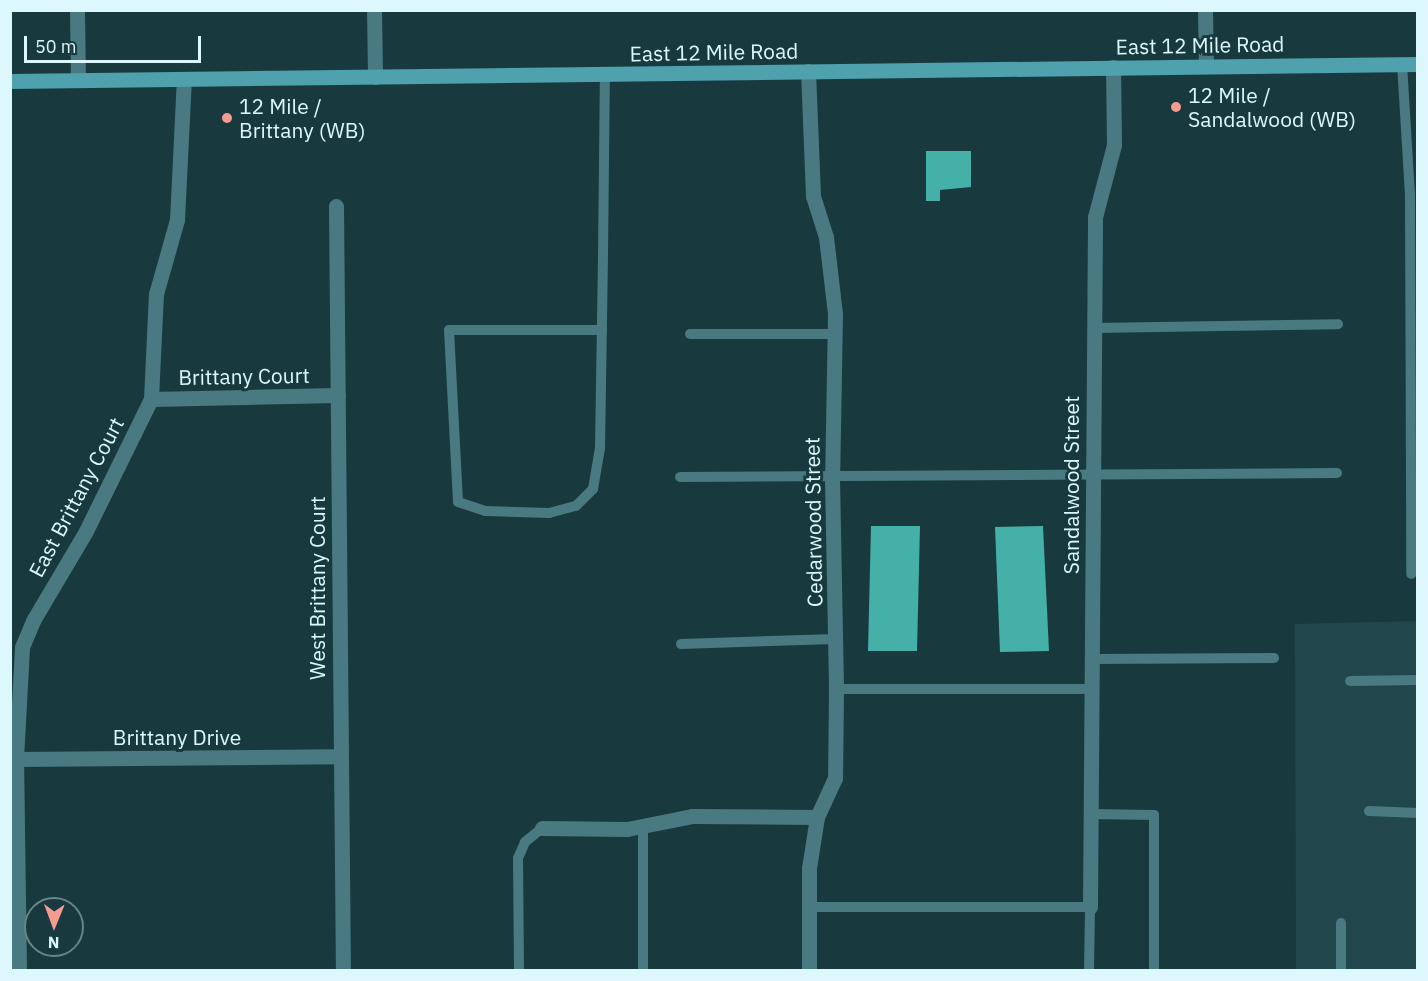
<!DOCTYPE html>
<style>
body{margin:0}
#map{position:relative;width:1428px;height:981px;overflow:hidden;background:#18393e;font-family:"IBM Plex Sans",sans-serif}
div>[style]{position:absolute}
.built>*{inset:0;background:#21474c}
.building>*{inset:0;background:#45b0a7}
.service>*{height:10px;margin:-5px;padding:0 5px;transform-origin:5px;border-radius:5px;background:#497a81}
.minor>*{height:15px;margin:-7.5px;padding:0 7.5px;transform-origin:7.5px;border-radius:7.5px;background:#497a81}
.secondary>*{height:15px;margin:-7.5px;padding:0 7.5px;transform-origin:7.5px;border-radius:7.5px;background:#4ea1ad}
.dots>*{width:16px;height:16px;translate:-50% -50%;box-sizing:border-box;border:3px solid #18393e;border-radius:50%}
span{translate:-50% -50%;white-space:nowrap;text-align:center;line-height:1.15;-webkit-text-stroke:6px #18393e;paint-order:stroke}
.street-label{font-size:21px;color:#ddf8fd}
.poi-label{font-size:21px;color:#ddf8fd}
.left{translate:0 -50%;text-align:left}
.frame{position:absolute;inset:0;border:12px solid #ddf8fd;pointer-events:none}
.north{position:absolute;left:24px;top:897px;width:60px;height:60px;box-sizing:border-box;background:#18393e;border:2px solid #67858a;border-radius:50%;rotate:181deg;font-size:16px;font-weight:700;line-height:24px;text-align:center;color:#ddf8fd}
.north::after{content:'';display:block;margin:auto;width:21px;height:27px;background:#f59c91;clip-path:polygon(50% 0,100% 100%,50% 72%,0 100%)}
.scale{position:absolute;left:24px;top:36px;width:177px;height:27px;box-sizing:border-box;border:3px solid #ddf8fd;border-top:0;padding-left:8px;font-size:18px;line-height:21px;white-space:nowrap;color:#ddf8fd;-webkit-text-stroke:4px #18393e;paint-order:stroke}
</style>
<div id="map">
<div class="built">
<div style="clip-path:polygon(1417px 621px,1417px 970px,1296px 970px,1295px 624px)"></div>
</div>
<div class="building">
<div style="clip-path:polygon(926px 151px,971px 151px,971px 187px,940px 190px,940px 201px,926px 201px)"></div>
<div style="clip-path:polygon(871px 526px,920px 526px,917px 651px,868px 651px)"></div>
<div style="clip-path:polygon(1043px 526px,1049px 651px,1000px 652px,995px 527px)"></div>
</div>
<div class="service">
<div style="left:1402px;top:64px;width:131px;rotate:86.5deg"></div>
<div style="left:1410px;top:195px;width:379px;rotate:89.8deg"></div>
<div style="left:1093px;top:328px;width:245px;rotate:-0.9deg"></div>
<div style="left:602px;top:330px;width:153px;rotate:180deg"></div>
<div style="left:449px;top:330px;width:172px;rotate:87deg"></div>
<div style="left:458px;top:502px;width:28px;rotate:18deg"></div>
<div style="left:485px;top:511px;width:64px;rotate:1.8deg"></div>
<div style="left:549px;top:513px;width:28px;rotate:-15deg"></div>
<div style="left:576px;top:506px;width:24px;rotate:-45deg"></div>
<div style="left:593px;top:489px;width:42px;rotate:-80.3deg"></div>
<div style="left:600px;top:448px;width:193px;rotate:-89.1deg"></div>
<div style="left:603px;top:255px;width:180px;rotate:-89.4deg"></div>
<div style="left:690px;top:334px;width:145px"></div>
<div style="left:680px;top:477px;width:657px;rotate:-0.35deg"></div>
<div style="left:681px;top:644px;width:154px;rotate:-1.9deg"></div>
<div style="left:1091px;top:659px;width:183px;rotate:-0.3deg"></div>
<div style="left:1350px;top:681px;width:68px;rotate:-0.8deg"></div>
<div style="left:836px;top:689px;width:255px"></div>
<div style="left:1369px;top:811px;width:49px;rotate:2.3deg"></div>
<div style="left:1090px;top:814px;width:64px;rotate:0.9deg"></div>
<div style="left:1154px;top:815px;width:155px;rotate:90deg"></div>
<div style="left:809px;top:907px;width:281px"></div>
<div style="left:1090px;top:907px;width:63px;rotate:90.9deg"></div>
<div style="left:1341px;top:923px;width:47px;rotate:90deg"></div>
<div style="left:519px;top:970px;width:112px;rotate:-90.5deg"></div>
<div style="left:518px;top:858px;width:17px;rotate:-66deg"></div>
<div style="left:525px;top:842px;width:22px;rotate:-39deg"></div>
<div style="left:643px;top:970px;width:145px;rotate:-90deg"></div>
</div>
<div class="minor">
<div style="left:77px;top:10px;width:70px;rotate:89.2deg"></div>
<div style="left:374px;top:10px;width:67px;rotate:89.1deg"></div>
<div style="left:1205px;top:10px;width:56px;rotate:89deg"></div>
<div style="left:808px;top:71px;width:125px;rotate:87.7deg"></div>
<div style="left:813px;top:196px;width:43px;rotate:72.4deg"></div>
<div style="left:826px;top:237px;width:78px;rotate:83.3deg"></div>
<div style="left:835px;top:314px;width:164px;rotate:91deg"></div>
<div style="left:832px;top:478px;width:211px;rotate:88.9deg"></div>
<div style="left:836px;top:689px;width:89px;rotate:90.6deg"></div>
<div style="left:835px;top:778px;width:43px;rotate:114.8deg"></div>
<div style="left:817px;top:817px;width:52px;rotate:98.9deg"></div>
<div style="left:809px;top:868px;width:102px;rotate:90deg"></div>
<div style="left:336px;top:206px;width:764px;rotate:89.48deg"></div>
<div style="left:151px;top:399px;width:187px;rotate:-1.2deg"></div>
<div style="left:16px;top:759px;width:323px;rotate:-0.5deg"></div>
<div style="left:542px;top:828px;width:85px;rotate:0.7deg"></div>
<div style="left:627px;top:829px;width:66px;rotate:-11.3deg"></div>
<div style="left:692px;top:816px;width:125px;rotate:0.5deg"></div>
<div style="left:1090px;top:907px;width:690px;rotate:-89.58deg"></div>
<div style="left:1095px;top:217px;width:74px;rotate:-75.2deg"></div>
<div style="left:1114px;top:145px;width:78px;rotate:-90.7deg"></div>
<div style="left:19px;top:970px;width:211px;rotate:-90.8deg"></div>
<div style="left:16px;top:759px;width:112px;rotate:-86.9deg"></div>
<div style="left:22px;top:647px;width:30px;rotate:-67deg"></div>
<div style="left:34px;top:619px;width:102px;rotate:-59.4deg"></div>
<div style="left:86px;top:531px;width:147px;rotate:-63.8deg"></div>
<div style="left:151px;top:399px;width:105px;rotate:-87.3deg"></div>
<div style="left:156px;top:294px;width:77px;rotate:-74.2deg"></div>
<div style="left:177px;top:220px;width:141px;rotate:-87.2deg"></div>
</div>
<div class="secondary">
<div style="left:10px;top:81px;width:1408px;rotate:-0.69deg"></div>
</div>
<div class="dots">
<div style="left:1176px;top:107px;background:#f59c91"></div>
<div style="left:227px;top:118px;background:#f59c91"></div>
</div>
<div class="street-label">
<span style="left:1200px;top:45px;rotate:-1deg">East 12 Mile Road</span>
<span style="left:714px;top:52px;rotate:-1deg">East 12 Mile Road</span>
<span style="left:244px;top:376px;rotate:-1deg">Brittany Court</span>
<span style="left:1071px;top:485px;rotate:-90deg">Sandalwood Street</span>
<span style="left:76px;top:497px;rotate:-62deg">East Brittany Court</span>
<span style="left:813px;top:522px;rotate:-91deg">Cedarwood Street</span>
<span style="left:317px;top:588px;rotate:-90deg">West Brittany Court</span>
<span style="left:177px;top:737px">Brittany Drive</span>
</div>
<div class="poi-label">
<span class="left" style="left:1188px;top:107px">12 Mile /<br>Sandalwood (WB)</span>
<span class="left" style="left:239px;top:118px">12 Mile /<br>Brittany (WB)</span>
</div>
<div class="frame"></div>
<div class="north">N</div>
<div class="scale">50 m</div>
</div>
